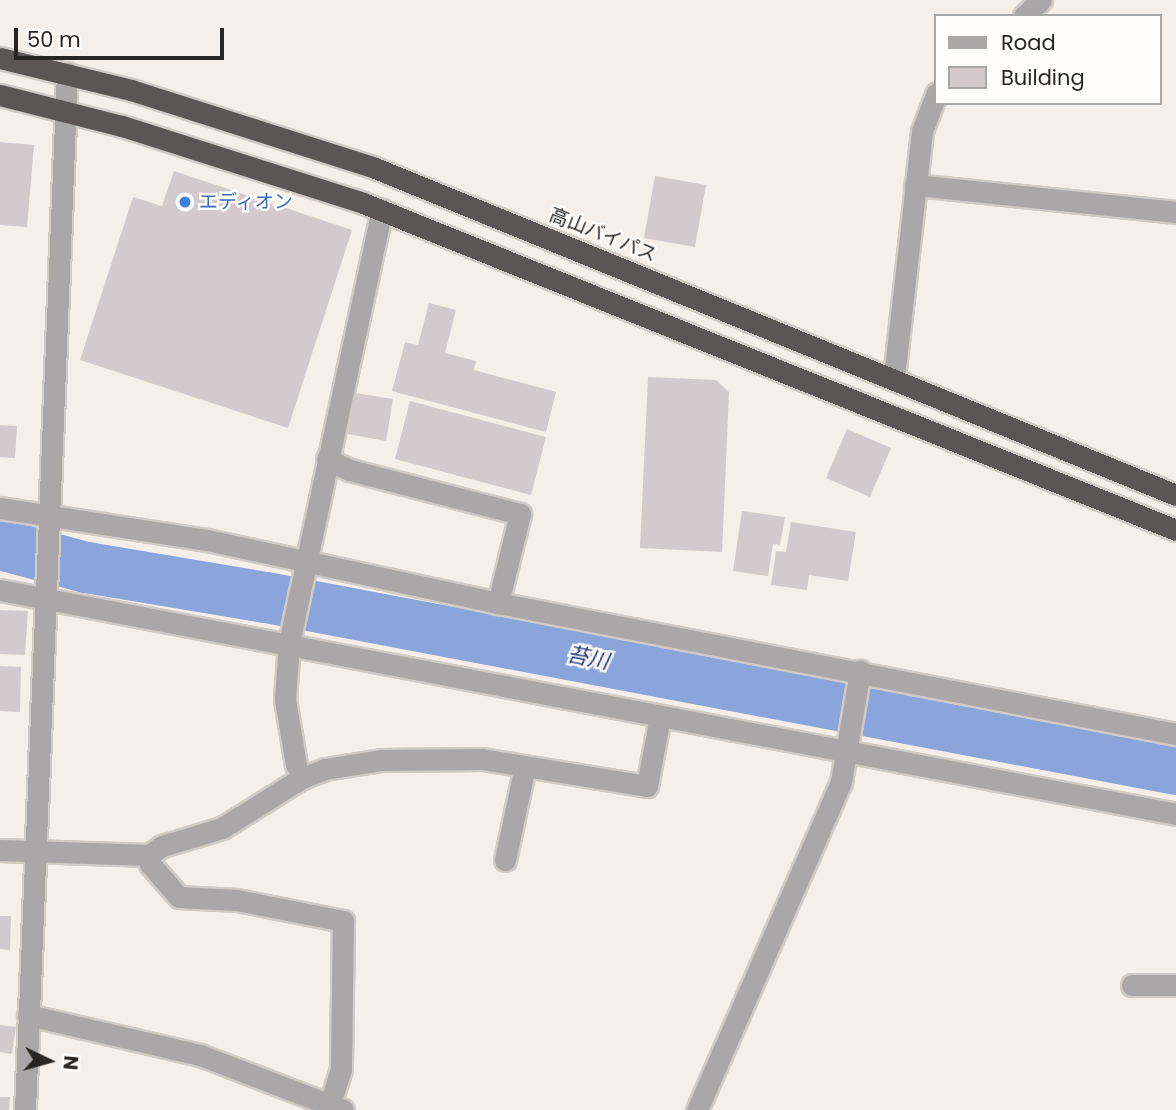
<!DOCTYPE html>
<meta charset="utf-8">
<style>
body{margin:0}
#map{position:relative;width:1176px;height:1110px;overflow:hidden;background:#f6eee8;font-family:Poppins,"Noto Sans JP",sans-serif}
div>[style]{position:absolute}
.river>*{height:51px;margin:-25.5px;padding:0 25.5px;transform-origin:25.5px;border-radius:25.5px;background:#8aa5dc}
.building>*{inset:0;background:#d4cace}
.roads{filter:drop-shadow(2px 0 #d1cac5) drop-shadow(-2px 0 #d1cac5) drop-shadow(0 2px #d1cac5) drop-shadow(0 -2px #d1cac5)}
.minor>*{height:21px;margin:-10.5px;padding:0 10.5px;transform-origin:10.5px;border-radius:10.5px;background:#aba6a7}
.highway>*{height:21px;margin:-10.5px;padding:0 10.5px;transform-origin:10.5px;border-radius:10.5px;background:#5d5456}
.dots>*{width:19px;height:19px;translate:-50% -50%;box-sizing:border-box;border:4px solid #fefdfc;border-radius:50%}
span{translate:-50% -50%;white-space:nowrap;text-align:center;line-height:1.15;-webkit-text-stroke:5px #fefdfc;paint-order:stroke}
.shop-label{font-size:19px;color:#366cbe}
.left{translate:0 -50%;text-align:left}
.street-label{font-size:19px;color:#282523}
.water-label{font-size:21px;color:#183273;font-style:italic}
.legend{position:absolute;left:934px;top:14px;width:228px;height:91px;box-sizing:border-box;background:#fefdfc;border:2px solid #a8a7a5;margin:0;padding:9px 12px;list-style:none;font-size:21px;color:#282523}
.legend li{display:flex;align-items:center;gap:14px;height:35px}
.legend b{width:35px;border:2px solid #a8a7a5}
.north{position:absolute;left:14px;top:1026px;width:70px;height:70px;-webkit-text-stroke:5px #fefdfc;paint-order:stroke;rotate:95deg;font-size:19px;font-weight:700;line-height:28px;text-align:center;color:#282523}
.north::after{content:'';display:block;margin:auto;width:24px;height:32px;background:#282523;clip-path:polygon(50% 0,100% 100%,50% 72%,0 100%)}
.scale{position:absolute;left:14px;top:28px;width:210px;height:32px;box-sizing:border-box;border:4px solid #282523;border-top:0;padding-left:9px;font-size:21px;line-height:24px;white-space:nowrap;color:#282523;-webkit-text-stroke:5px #fefdfc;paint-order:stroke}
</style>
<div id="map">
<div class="river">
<div style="left:0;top:544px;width:89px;rotate:15deg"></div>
<div style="left:86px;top:567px;width:182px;rotate:9.5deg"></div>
<div style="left:266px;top:597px;width:926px;rotate:10.7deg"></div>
</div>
<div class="building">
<div style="clip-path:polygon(0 142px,34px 145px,27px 227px,0 225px)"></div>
<div style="clip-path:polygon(174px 171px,352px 230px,288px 428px,80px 360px,133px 197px,162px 206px)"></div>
<div style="clip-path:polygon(655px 176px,706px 185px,695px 247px,644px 238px)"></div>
<div style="clip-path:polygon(429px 303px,456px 310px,445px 353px,476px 361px,474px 370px,556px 392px,546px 432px,392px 391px,405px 342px,418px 345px)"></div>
<div style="clip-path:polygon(648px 377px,716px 380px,729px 392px,722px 552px,640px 548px)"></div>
<div style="clip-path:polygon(355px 393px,393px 399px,386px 441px,348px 434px)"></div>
<div style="clip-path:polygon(410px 401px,546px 437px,531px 495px,395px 459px)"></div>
<div style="clip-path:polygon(0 425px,17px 426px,15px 458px,0 457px)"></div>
<div style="clip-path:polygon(847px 429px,891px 448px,870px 497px,826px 478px)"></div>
<div style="clip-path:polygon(742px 511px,785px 517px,780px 545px,773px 544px,768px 576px,733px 571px)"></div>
<div style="clip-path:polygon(791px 522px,856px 532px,848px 581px,809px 575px,807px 590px,771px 585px,776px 551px,786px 552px)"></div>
<div style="clip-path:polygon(0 610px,28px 611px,25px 655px,0 654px)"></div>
<div style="clip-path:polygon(0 666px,21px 667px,20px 712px,0 711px)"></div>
<div style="clip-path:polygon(0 916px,11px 916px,10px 950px,0 949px)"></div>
<div style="clip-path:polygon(0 1025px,16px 1027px,12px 1054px,0 1052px)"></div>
<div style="clip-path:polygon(0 1097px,10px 1097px,9px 1110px,0 1110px)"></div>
</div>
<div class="roads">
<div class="minor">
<div style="left:1024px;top:16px;width:23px;rotate:-43deg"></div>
<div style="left:915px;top:185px;width:262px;rotate:5.9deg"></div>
<div style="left:894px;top:377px;width:248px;rotate:-83.5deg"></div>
<div style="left:922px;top:131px;width:40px;rotate:-69deg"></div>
<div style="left:327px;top:459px;width:25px;rotate:26deg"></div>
<div style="left:350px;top:470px;width:176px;rotate:14.5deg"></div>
<div style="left:520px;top:514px;width:92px;rotate:103.9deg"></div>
<div style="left:0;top:508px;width:209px;rotate:8.8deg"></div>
<div style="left:207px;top:540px;width:298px;rotate:12.2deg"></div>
<div style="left:498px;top:603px;width:691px;rotate:10.94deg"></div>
<div style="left:0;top:590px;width:1197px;rotate:10.78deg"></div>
<div style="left:296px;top:765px;width:67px;rotate:-99.5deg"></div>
<div style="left:285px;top:699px;width:56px;rotate:-85.9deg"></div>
<div style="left:289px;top:643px;width:443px;rotate:-77.9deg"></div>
<div style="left:0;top:850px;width:149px;rotate:1.9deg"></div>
<div style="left:149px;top:855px;width:16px;rotate:-35deg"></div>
<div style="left:162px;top:846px;width:63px;rotate:-16.7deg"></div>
<div style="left:222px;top:828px;width:94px;rotate:-32deg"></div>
<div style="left:302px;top:778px;width:25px;rotate:-21deg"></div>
<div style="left:325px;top:769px;width:58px;rotate:-9deg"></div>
<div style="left:382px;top:760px;width:100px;rotate:-0.6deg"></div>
<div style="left:482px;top:759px;width:167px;rotate:9.3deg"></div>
<div style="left:647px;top:786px;width:70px;rotate:-79.3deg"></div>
<div style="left:149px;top:855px;width:9px;rotate:84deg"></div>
<div style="left:150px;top:864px;width:44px;rotate:48.7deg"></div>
<div style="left:179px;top:897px;width:58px;rotate:3deg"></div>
<div style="left:237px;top:900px;width:108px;rotate:11.2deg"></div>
<div style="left:343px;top:921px;width:148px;rotate:90.8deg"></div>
<div style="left:341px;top:1069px;width:43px;rotate:107.6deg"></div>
<div style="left:505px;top:860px;width:96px;rotate:-78deg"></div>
<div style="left:1132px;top:985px;width:44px"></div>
<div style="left:28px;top:1015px;width:177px;rotate:13.1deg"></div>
<div style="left:200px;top:1055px;width:153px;rotate:21deg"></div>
<div style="left:25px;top:1110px;width:1038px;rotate:-87.68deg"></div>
<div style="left:697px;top:1110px;width:358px;rotate:-66.3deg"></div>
<div style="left:841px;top:782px;width:113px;rotate:-80.3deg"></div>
</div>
<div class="highway">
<div style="left:0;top:58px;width:135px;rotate:13.7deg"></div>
<div style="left:131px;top:90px;width:256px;rotate:17.7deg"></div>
<div style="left:375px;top:168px;width:865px;rotate:22.21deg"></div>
<div style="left:0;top:95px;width:126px;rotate:14.3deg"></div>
<div style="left:122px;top:126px;width:253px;rotate:17.7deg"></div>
<div style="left:363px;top:203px;width:876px;rotate:21.91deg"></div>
</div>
</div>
<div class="dots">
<div style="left:185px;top:202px;background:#3f7fe0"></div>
</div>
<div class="shop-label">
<span class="left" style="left:199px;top:202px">エディオン</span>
</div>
<div class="street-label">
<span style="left:603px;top:235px;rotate:22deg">高山バイパス</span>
</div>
<div class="water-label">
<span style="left:588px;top:658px;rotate:11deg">苔川</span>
</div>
<ul class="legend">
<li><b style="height:9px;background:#aba6a7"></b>Road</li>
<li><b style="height:19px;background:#d4cace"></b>Building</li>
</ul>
<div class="north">N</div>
<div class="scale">50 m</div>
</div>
